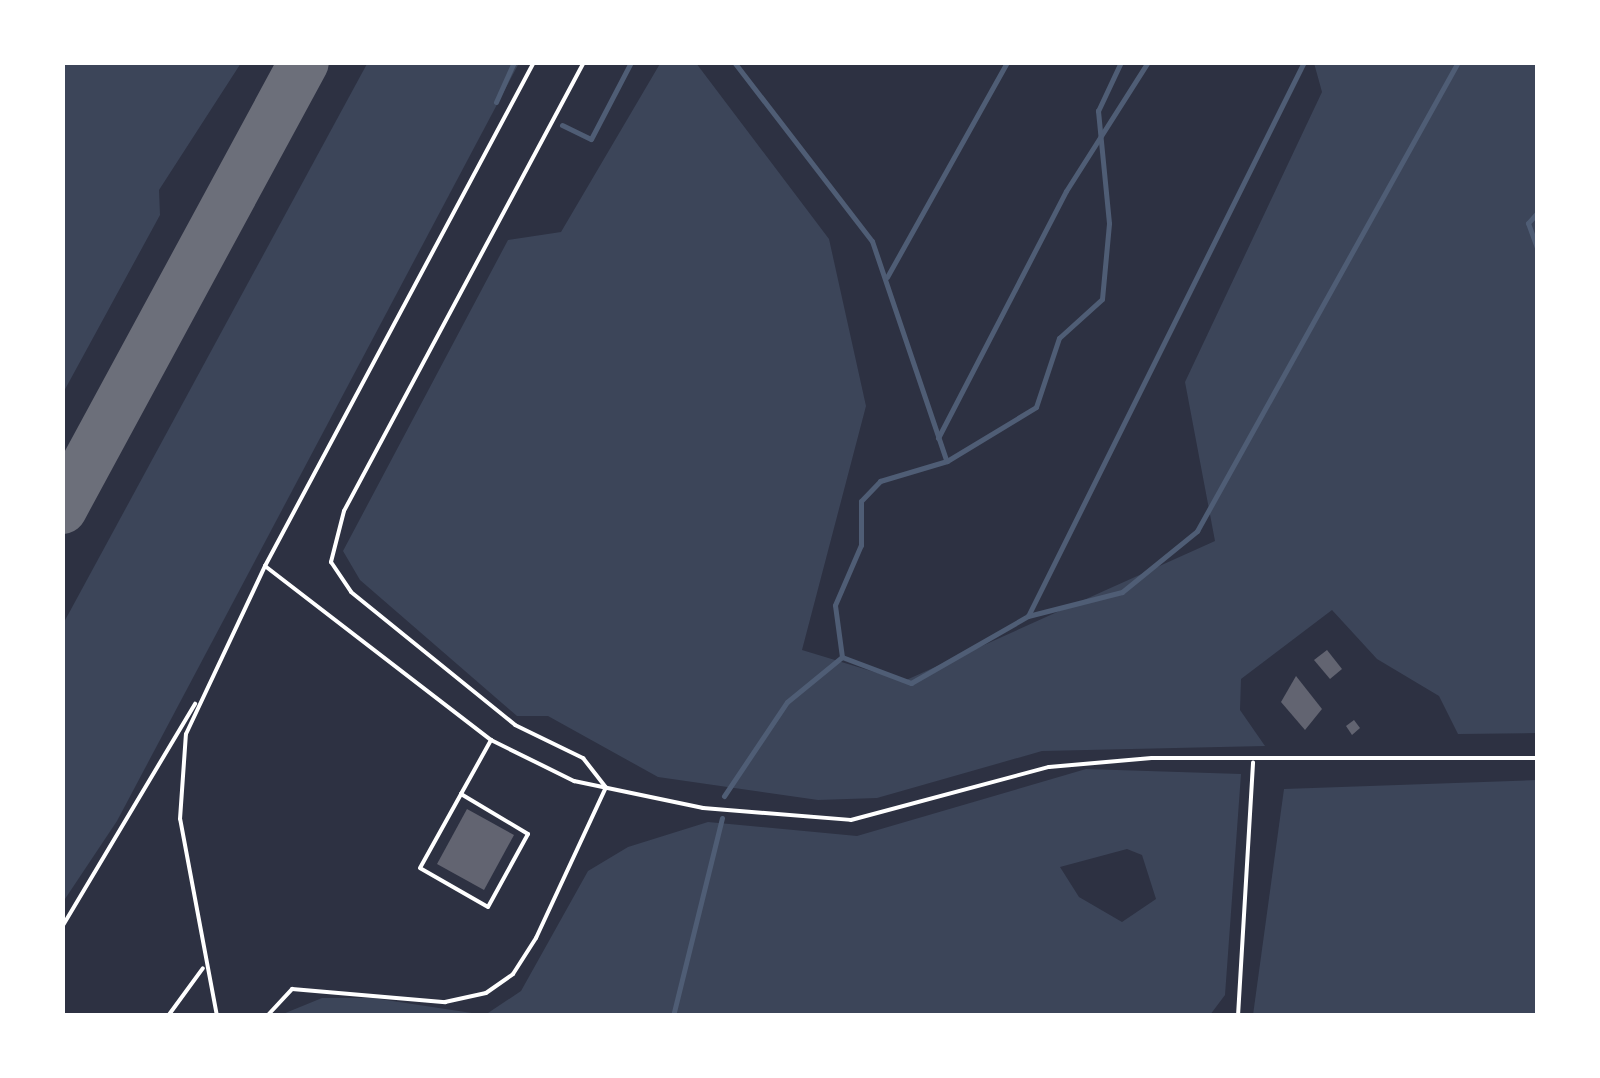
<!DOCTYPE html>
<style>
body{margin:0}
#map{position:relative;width:1600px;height:1078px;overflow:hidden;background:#2d3142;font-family:Merriweather,serif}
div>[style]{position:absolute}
.green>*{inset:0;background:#3c4559}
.stream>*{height:5px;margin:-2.5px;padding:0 2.5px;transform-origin:2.5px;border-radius:2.5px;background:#4f5d75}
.taxiway>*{height:50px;margin:-25px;padding:0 25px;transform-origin:25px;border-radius:25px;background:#6c6f7a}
.building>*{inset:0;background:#626471}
.service>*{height:4px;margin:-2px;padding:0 2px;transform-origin:2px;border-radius:2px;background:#fff}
span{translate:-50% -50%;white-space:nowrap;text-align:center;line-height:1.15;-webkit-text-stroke:10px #fff;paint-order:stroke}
.frame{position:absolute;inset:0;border:65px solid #fff;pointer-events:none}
</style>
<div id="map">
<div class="green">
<div style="clip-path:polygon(63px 62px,241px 63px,159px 190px,160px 215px,63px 393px)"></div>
<div style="clip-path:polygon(368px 62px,519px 63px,117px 821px,63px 902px,63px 624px)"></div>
<div style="clip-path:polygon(661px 62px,696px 63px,829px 239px,866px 406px,802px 650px,904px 681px,1215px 541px,1185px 382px,1322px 92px,1314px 63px,1537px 63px,1537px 733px,1458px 734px,1439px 696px,1377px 659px,1332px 610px,1241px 679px,1240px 710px,1265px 746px,1042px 751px,877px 798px,818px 800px,658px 777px,548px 716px,517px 716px,360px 580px,343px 551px,508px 240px,561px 232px)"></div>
<div style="clip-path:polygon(evenodd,1086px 769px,1241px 774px,1225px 995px,1210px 1015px,278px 1016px,322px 998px,373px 998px,485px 1015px,521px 991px,588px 871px,628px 847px,708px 822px,857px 836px,1086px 769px,1127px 849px,1142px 855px,1156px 899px,1122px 922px,1079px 897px,1060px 867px,1127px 849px)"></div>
<div style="clip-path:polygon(1537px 780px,1537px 1015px,1253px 1015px,1284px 789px)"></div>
</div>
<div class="stream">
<div style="left:734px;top:62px;width:226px;rotate:52.4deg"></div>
<div style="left:872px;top:241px;width:230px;rotate:71.3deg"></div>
<div style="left:496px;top:102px;width:44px;rotate:-65.8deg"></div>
<div style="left:562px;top:125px;width:32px;rotate:26deg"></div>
<div style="left:591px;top:139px;width:87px;rotate:-62.5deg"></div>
<div style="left:1538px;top:212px;width:15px;rotate:132deg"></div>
<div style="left:1528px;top:223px;width:30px;rotate:70deg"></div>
<div style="left:887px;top:277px;width:246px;rotate:-60.8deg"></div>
<div style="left:938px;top:438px;width:278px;rotate:-62.6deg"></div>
<div style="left:1066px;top:191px;width:153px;rotate:-57.6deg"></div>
<div style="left:1028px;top:616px;width:97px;rotate:-14.3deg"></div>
<div style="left:1122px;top:592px;width:97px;rotate:-39.1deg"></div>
<div style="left:1197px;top:531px;width:537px;rotate:-60.9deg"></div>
<div style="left:842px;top:657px;width:74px;rotate:20.6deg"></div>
<div style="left:911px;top:683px;width:135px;rotate:-29.8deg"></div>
<div style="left:1028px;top:616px;width:619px;rotate:-63.52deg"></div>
<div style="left:724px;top:796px;width:113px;rotate:-56.2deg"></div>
<div style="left:787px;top:702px;width:71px;rotate:-39.3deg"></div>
<div style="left:842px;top:657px;width:52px;rotate:-97.7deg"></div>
<div style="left:835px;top:605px;width:65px;rotate:-66.6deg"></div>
<div style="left:861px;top:545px;width:44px;rotate:-90deg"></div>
<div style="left:861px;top:501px;width:28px;rotate:-46deg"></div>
<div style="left:880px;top:481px;width:70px;rotate:-16.6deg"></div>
<div style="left:947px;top:461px;width:104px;rotate:-31.2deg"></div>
<div style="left:1036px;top:407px;width:73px;rotate:-71.6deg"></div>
<div style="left:1059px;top:338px;width:58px;rotate:-42.2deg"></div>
<div style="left:1102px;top:299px;width:76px;rotate:-84.7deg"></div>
<div style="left:1109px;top:223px;width:113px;rotate:-95.6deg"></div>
<div style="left:1098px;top:111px;width:54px;rotate:-64.9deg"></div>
<div style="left:673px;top:1016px;width:204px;rotate:-76.1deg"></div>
</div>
<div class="taxiway">
<div style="left:62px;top:509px;width:508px;rotate:-61.57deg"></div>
</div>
<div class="building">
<div style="clip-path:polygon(1327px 650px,1342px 669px,1330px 679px,1314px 660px)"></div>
<div style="clip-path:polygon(1296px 676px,1322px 709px,1305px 730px,1281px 702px)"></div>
<div style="clip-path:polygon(1354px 720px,1360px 728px,1352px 735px,1346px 726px)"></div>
<div style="clip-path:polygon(467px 809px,514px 835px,484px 890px,437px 864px)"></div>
</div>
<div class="service">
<div style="left:584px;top:62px;width:509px;rotate:118.13deg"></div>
<div style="left:344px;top:511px;width:53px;rotate:104.3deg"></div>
<div style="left:331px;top:562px;width:36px;rotate:56deg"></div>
<div style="left:351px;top:592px;width:211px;rotate:39deg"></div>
<div style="left:515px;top:725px;width:76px;rotate:25.9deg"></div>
<div style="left:583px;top:758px;width:37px;rotate:52deg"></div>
<div style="left:265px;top:566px;width:285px;rotate:37.6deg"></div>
<div style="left:491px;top:740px;width:93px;rotate:26.3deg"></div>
<div style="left:574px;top:781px;width:132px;rotate:11.8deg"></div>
<div style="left:703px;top:808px;width:148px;rotate:4.6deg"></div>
<div style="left:851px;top:820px;width:205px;rotate:-15deg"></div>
<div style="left:1049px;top:767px;width:103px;rotate:-5deg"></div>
<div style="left:1152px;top:758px;width:386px"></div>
<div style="left:461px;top:794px;width:78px;rotate:30.8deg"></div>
<div style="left:528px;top:834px;width:83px;rotate:118.7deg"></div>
<div style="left:488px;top:907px;width:78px;rotate:-150.2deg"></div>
<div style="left:420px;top:868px;width:85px;rotate:-61deg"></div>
<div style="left:461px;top:794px;width:62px;rotate:-60.9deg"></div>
<div style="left:62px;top:927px;width:260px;rotate:-59.2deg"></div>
<div style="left:168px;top:1016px;width:59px;rotate:-53.9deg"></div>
<div style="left:217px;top:1016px;width:200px;rotate:-100.6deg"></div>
<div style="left:180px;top:819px;width:85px;rotate:-86deg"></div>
<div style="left:186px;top:734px;width:186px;rotate:-64.8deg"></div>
<div style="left:265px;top:566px;width:571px;rotate:-61.91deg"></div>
<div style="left:267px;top:1016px;width:37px;rotate:-47deg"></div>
<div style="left:292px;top:989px;width:154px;rotate:4.9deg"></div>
<div style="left:445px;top:1002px;width:42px;rotate:-12.4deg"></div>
<div style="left:486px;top:993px;width:33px;rotate:-35deg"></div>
<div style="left:513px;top:974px;width:43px;rotate:-57.4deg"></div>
<div style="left:536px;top:938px;width:166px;rotate:-65.1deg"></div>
<div style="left:1238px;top:1016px;width:254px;rotate:-86.6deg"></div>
</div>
<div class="frame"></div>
</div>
